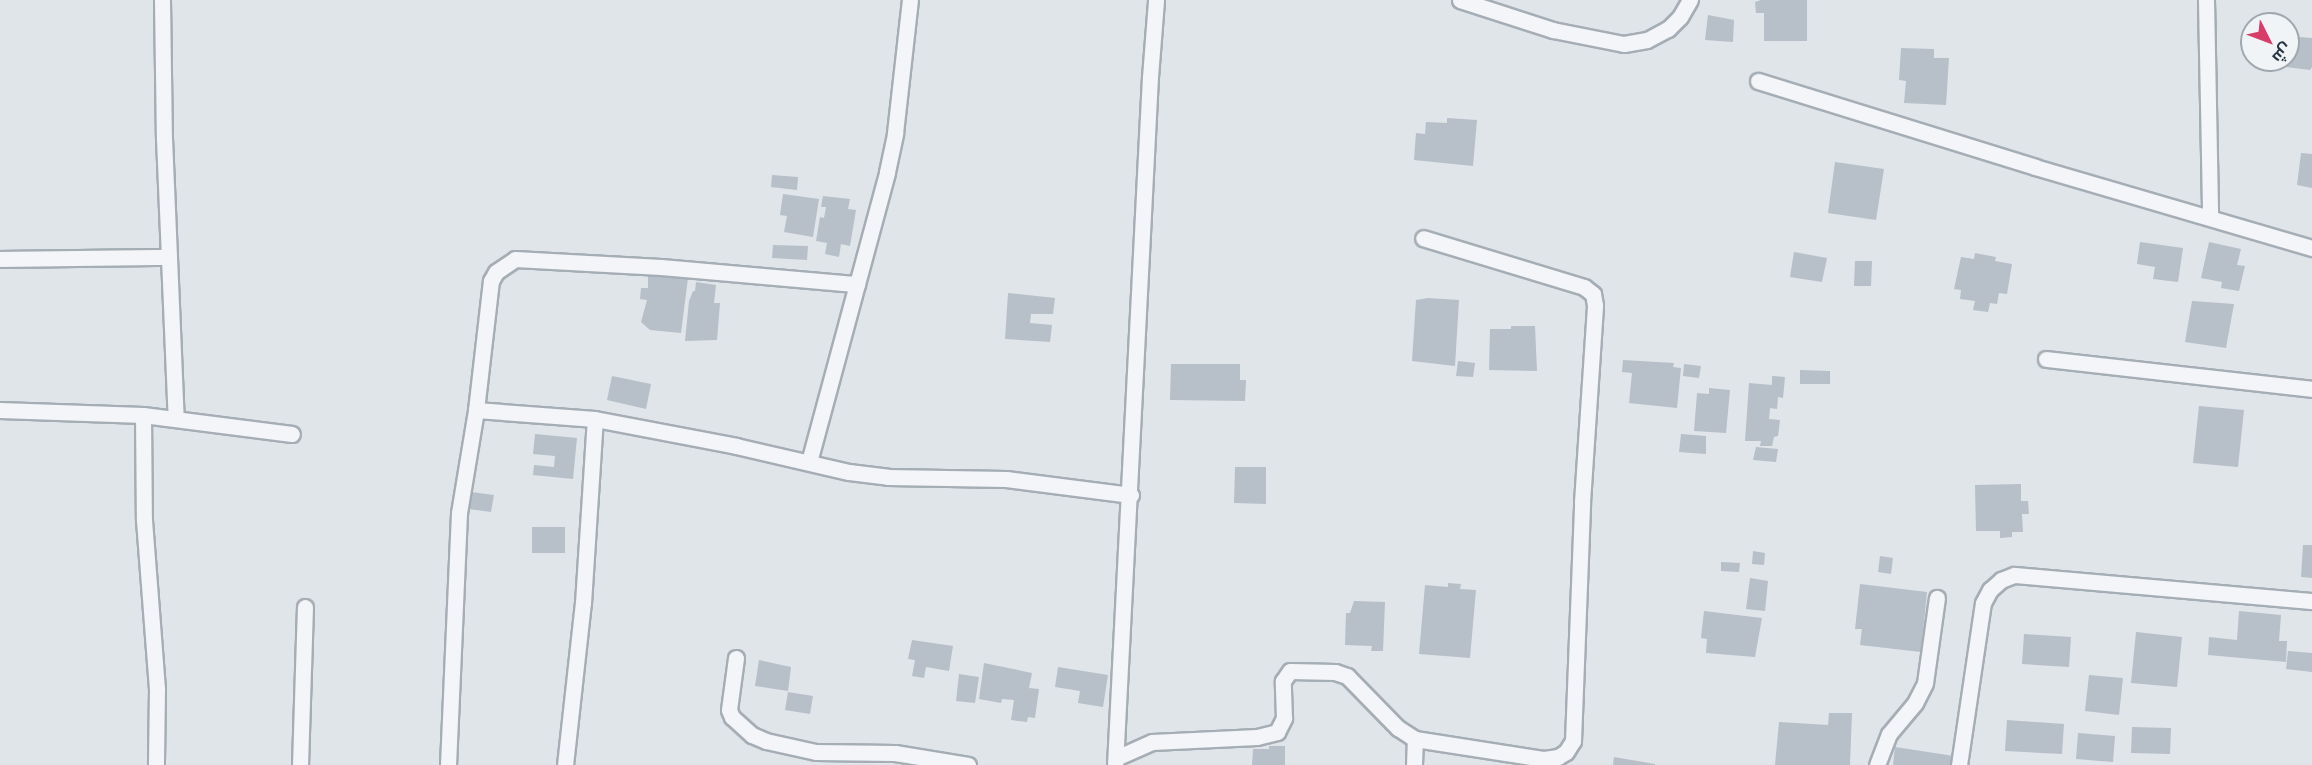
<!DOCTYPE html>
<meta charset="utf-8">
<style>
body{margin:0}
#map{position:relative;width:2312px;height:765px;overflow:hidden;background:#e0e5ea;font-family:Helvetica,Cairo,sans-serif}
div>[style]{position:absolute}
.building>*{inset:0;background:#b7bfc8}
.roads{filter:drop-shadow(2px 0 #a5adb5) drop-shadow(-2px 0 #a5adb5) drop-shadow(0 2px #a5adb5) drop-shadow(0 -2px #a5adb5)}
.minor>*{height:15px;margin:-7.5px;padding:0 7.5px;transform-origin:7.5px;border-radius:7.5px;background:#f3f5f8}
span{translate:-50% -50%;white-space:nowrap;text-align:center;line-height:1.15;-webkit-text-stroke:4.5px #f0f4f7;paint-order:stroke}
.north{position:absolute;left:2240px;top:12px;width:60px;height:60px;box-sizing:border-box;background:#f0f4f7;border:2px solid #a0a8af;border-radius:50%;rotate:132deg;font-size:16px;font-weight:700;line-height:24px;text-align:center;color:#273543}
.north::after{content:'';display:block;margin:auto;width:21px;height:27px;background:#d83c68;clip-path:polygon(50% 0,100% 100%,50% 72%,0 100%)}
</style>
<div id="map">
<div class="building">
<div style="clip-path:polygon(1761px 0,1807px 0,1807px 41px,1764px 41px,1764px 13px,1756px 13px,1755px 2px)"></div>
<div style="clip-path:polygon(1708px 15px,1734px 20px,1733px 42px,1705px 40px)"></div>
<div style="clip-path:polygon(2288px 36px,2312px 38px,2312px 67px,2310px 70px,2270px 65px,2271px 60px,2288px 60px)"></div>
<div style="clip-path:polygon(1901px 48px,1934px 49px,1934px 58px,1949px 58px,1946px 105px,1904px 103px,1906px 81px,1899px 80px)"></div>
<div style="clip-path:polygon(1447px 118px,1477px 120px,1473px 166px,1414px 160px,1416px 133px,1425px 134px,1426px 122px,1447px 123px)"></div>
<div style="clip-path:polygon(2301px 153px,2312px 154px,2312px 188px,2297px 185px)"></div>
<div style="clip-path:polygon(1835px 162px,1884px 169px,1876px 220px,1828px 213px)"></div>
<div style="clip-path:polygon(772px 175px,798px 177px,797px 190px,771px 187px)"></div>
<div style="clip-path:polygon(783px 194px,819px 199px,813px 237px,784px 232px,787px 216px,780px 215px)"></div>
<div style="clip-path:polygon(823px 196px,850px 199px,848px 209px,856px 210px,850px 246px,841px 244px,839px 257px,825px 254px,827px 243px,816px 241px,820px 217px,824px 218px,826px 207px,821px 207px)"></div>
<div style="clip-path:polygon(2140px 242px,2183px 248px,2178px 282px,2153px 279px,2155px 267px,2137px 264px)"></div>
<div style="clip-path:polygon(2209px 242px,2241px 249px,2237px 265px,2245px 266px,2239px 291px,2221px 288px,2222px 282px,2201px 278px)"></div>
<div style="clip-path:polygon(773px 245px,808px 246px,807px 260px,772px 258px)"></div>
<div style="clip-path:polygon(1794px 252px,1827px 258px,1822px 282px,1790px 277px)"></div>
<div style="clip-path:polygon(1975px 253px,1996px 257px,1995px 261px,2012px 264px,2007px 294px,1999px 293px,1997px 304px,1990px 303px,1988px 312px,1973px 310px,1975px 301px,1960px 299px,1961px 290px,1954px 289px,1961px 257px,1974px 259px)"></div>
<div style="clip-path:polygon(1855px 261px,1872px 261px,1871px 286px,1854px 286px)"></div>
<div style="clip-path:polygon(648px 273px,688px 278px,681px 333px,650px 330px,641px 322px,647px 300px,640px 299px,641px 288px,648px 288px)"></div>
<div style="clip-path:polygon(696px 282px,716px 285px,714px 303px,720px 303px,717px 340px,685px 341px,689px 301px,693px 291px,695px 291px)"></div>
<div style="clip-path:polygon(1008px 293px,1055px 298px,1053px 314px,1031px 314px,1030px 323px,1052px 325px,1050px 342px,1005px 339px)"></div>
<div style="clip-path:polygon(1428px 298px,1459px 300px,1455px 366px,1412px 361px,1416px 300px)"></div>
<div style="clip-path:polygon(2192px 301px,2234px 304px,2226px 348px,2185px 342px)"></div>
<div style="clip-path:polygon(1511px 326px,1535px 326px,1537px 371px,1489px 370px,1490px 329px,1511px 329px)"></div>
<div style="clip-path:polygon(1623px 360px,1674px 363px,1673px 367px,1681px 368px,1677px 408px,1629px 403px,1632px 373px,1622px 372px)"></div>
<div style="clip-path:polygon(1458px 361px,1475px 363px,1473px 377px,1456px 376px)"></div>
<div style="clip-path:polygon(1171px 364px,1240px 364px,1240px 380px,1246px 380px,1245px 401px,1170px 400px)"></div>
<div style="clip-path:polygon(1684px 364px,1701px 366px,1699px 378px,1683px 376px)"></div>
<div style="clip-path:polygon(1800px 370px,1830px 371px,1830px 384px,1800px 384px)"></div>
<div style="clip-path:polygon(612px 376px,651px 384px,646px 409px,607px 400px)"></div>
<div style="clip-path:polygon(1772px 376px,1785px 377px,1783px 398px,1778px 397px,1777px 409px,1770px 408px,1769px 419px,1780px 420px,1778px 436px,1774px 437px,1772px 446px,1760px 446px,1761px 441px,1745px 441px,1749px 383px,1772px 385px)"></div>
<div style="clip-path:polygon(1709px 388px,1730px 390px,1726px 433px,1694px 431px,1697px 393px,1709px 394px)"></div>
<div style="clip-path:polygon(2199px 406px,2244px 410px,2238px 467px,2193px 463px)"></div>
<div style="clip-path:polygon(535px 434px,577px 438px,573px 479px,533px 475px,534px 465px,554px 467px,555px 456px,533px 454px)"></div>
<div style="clip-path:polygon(1681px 434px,1706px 436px,1706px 454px,1679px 452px)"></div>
<div style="clip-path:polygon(1756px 447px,1778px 449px,1776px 462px,1753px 460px)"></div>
<div style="clip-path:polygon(1235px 467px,1266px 467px,1266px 504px,1234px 503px)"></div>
<div style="clip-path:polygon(2021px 484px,2021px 501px,2028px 501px,2029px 514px,2022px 514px,2023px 532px,2012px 532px,2012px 537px,2000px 538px,2000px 531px,1976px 531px,1975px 485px)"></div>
<div style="clip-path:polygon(471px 492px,494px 495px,491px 512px,469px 509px)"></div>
<div style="clip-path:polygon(532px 527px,565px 527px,565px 553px,532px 553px)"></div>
<div style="clip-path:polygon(2303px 545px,2312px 545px,2312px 578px,2301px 577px)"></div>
<div style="clip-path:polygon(1753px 551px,1765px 553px,1764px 565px,1752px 564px)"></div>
<div style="clip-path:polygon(1880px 556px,1893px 558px,1891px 574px,1878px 572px)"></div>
<div style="clip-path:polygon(1721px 562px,1740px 563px,1739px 572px,1721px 571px)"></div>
<div style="clip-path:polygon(1750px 578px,1768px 581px,1765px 611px,1746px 609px)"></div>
<div style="clip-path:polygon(1448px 583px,1461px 584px,1460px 589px,1476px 590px,1470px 658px,1419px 654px,1425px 585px,1448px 587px)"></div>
<div style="clip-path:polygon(1860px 584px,1927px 592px,1921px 652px,1860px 645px,1862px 629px,1855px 629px)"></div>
<div style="clip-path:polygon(1354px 601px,1385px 602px,1383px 651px,1371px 651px,1372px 646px,1345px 645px,1346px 613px,1350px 613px)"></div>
<div style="clip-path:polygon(1704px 611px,1762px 618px,1755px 657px,1706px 653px,1707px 639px,1701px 638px)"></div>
<div style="clip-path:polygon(2239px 611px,2281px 615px,2279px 641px,2287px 641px,2286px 662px,2208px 655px,2209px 637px,2237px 640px)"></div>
<div style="clip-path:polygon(2136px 632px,2182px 637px,2177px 687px,2131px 683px)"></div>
<div style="clip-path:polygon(2024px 634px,2071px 637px,2069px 667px,2022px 664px)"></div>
<div style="clip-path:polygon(912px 640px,953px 646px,949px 671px,926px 667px,924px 678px,912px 676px,915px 660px,908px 659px)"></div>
<div style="clip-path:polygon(2288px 651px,2312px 653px,2312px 672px,2286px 669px)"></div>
<div style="clip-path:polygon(759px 660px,791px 667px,788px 691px,755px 686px)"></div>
<div style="clip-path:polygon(984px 663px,1032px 673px,1029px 688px,1039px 689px,1035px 718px,1028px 717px,1027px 722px,1011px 720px,1014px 700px,1002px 699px,1001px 703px,979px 699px)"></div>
<div style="clip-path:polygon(1058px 667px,1108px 675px,1103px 707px,1078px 703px,1080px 691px,1055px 687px)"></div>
<div style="clip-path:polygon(959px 674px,979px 677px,975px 703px,956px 701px)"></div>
<div style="clip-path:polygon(2089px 675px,2123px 678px,2119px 715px,2085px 711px)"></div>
<div style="clip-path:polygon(788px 692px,813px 696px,810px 714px,785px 710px)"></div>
<div style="clip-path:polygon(1829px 713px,1852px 713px,1850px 765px,1775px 765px,1779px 722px,1828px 725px)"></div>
<div style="clip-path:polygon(2007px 720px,2064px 724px,2062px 754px,2005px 751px)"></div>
<div style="clip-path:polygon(2132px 727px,2171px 728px,2170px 754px,2131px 753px)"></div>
<div style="clip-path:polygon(2078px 733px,2115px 736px,2113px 762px,2076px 759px)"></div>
<div style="clip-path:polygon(1269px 746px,1285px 746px,1285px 765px,1252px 765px,1253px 749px,1269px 749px)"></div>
<div style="clip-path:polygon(1895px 747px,1954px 756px,1953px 765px,1893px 765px)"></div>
<div style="clip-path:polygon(1614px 757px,1655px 764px,1655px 765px,1613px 765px)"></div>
</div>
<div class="roads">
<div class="minor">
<div style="left:162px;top:0;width:138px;rotate:89.2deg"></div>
<div style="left:164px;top:138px;width:281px;rotate:87.6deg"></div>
<div style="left:1460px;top:0;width:98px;rotate:17.9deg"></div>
<div style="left:1553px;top:30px;width:72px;rotate:11.2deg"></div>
<div style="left:1624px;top:44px;width:23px;rotate:-10deg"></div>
<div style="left:1647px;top:40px;width:24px;rotate:-28deg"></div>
<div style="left:1668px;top:29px;width:17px;rotate:-45deg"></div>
<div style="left:1680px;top:17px;width:20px;rotate:-60deg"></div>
<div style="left:2206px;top:0;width:217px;rotate:88.9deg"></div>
<div style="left:1758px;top:81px;width:290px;rotate:17.2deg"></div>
<div style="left:2035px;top:167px;width:289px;rotate:16.3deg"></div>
<div style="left:0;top:259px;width:169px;rotate:-0.7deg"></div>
<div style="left:2046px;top:359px;width:268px;rotate:6.4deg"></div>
<div style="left:0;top:410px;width:143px;rotate:2deg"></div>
<div style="left:143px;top:415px;width:150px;rotate:7.3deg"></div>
<div style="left:476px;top:410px;width:119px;rotate:4.3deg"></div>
<div style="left:595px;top:419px;width:144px;rotate:10.8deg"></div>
<div style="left:736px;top:446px;width:116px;rotate:13deg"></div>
<div style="left:849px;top:472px;width:39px;rotate:7deg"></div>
<div style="left:888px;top:477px;width:118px;rotate:1deg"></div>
<div style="left:1006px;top:479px;width:126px;rotate:7.3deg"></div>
<div style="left:143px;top:415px;width:105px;rotate:89.5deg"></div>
<div style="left:144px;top:520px;width:169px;rotate:85.6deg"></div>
<div style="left:157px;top:689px;width:76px;rotate:90.8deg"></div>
<div style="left:809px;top:462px;width:300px;rotate:-74.9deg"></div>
<div style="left:887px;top:172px;width:40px;rotate:-78deg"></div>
<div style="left:895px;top:133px;width:134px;rotate:-83.6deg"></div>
<div style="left:736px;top:658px;width:52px;rotate:97.7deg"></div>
<div style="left:729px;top:710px;width:8px;rotate:67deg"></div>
<div style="left:732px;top:717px;width:27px;rotate:42deg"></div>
<div style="left:752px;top:735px;width:15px;rotate:23deg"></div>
<div style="left:766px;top:741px;width:51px;rotate:12.4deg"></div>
<div style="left:816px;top:752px;width:79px;rotate:0.7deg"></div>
<div style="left:895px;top:753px;width:74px;rotate:9.3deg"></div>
<div style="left:1116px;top:758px;width:39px;rotate:-24deg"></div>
<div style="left:1152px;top:742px;width:105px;rotate:-2.7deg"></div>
<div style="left:1257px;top:737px;width:21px;rotate:-14deg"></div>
<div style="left:1277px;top:732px;width:16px;rotate:-63deg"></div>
<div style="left:1284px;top:718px;width:37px;rotate:-92deg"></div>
<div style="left:1283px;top:681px;width:12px;rotate:-55deg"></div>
<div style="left:1290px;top:671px;width:45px;rotate:1.3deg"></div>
<div style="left:1335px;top:672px;width:13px;rotate:18deg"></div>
<div style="left:1347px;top:676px;width:73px;rotate:45.6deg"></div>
<div style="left:1398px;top:728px;width:20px;rotate:33deg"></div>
<div style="left:300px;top:765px;width:158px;rotate:-88.2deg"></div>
<div style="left:448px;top:765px;width:252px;rotate:-87.5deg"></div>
<div style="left:459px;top:513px;width:104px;rotate:-80.6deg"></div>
<div style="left:476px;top:410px;width:130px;rotate:-83.4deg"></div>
<div style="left:491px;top:281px;width:10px;rotate:-61deg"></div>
<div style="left:496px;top:272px;width:23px;rotate:-34deg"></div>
<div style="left:515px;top:259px;width:146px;rotate:3.1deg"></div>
<div style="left:661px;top:267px;width:197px;rotate:5deg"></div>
<div style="left:565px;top:765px;width:163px;rotate:-83.7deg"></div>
<div style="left:583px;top:603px;width:184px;rotate:-86.3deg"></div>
<div style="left:1115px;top:765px;width:689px;rotate:-87.09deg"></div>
<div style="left:1150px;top:77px;width:77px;rotate:-85.5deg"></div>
<div style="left:1414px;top:765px;width:26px;rotate:-88deg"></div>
<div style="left:1415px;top:739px;width:131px;rotate:8.8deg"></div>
<div style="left:1544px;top:759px;width:14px;rotate:-8deg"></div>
<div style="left:1558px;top:757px;width:9px;rotate:-32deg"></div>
<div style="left:1566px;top:752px;width:13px;rotate:-58deg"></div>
<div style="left:1573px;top:741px;width:239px;rotate:-87.8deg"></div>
<div style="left:1582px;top:502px;width:197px;rotate:-86.2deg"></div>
<div style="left:1595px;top:305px;width:11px;rotate:-100deg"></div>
<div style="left:1593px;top:294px;width:11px;rotate:-142deg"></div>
<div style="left:1584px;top:287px;width:168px;rotate:-163.1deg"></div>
<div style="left:1877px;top:765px;width:33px;rotate:-69deg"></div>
<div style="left:1889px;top:734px;width:40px;rotate:-50deg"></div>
<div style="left:1915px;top:703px;width:22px;rotate:-63deg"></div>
<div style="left:1925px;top:683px;width:86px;rotate:-82deg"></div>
<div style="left:1959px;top:765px;width:164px;rotate:-81.6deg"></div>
<div style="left:1983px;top:603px;width:15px;rotate:-62deg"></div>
<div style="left:1990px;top:590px;width:15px;rotate:-42deg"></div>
<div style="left:2001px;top:580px;width:14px;rotate:-21deg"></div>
<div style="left:2014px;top:575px;width:299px;rotate:5deg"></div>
</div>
</div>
<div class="north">ش</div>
</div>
